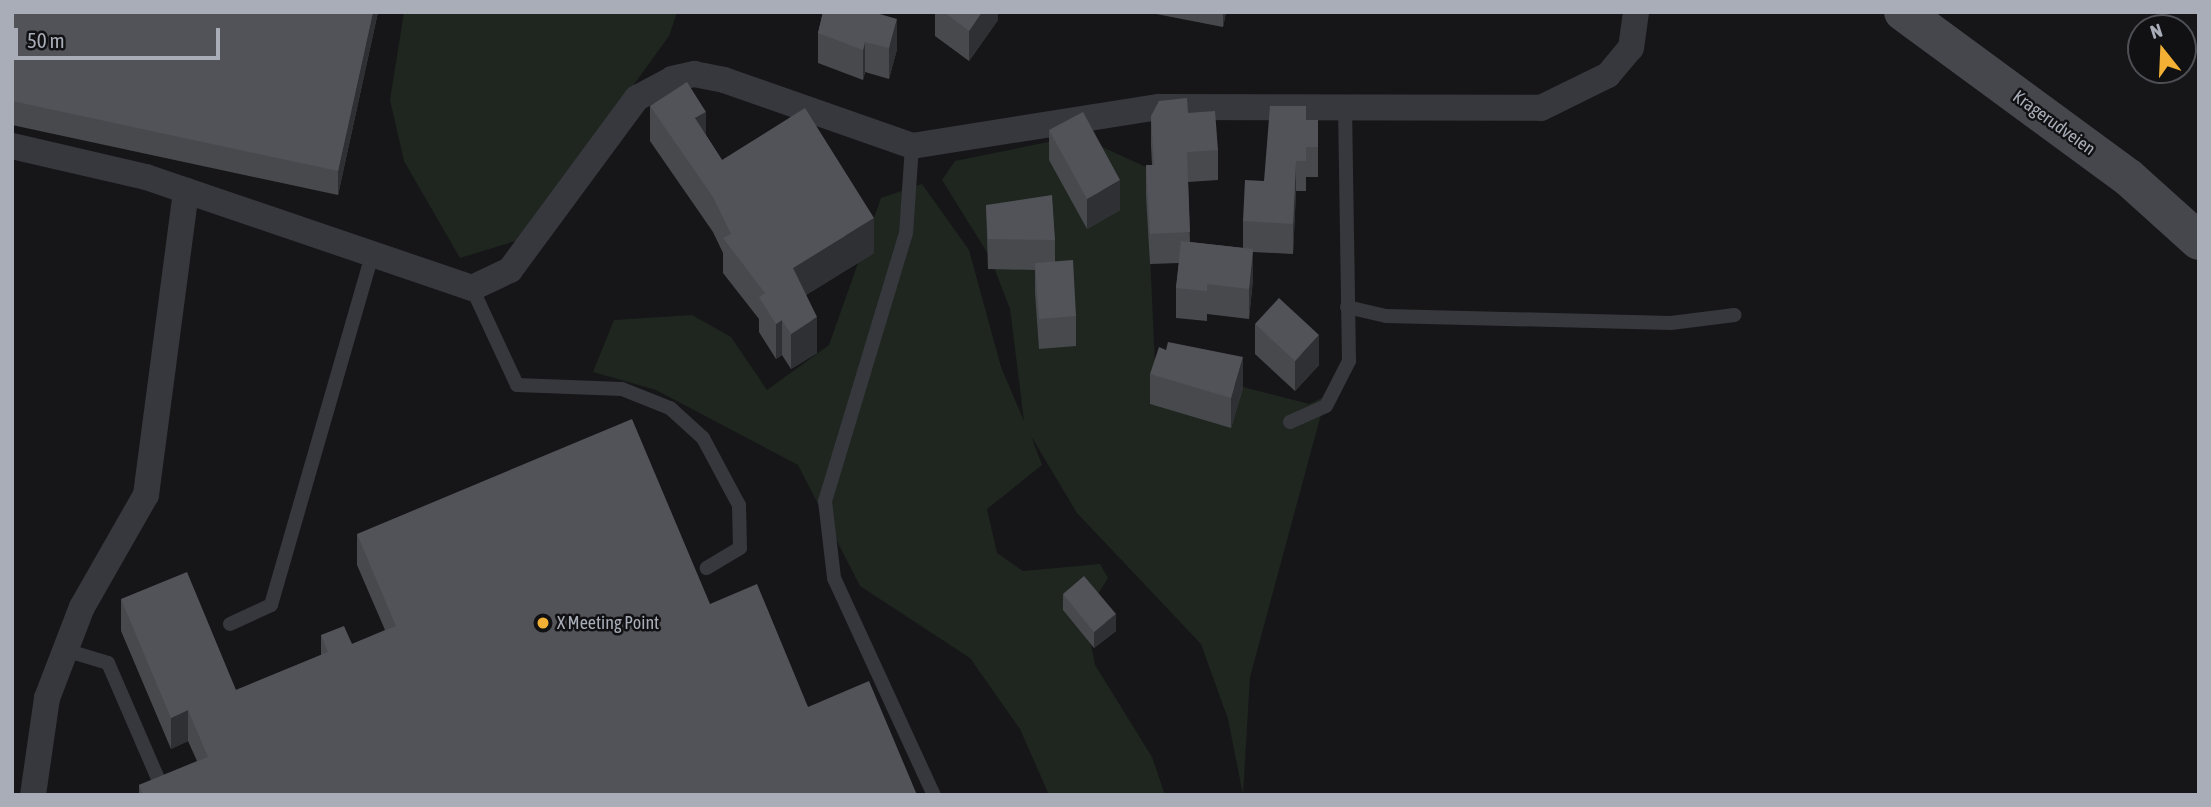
<!DOCTYPE html>
<style>
body{margin:0}
#map{position:relative;width:2211px;height:807px;overflow:hidden;background:#161618;font-family:"Asap Condensed",sans-serif}
div>[style]{position:absolute}
.green>*{inset:0;background:#1e261f}
.service>*{height:14px;margin:-7px;padding:0 7px;transform-origin:7px;border-radius:7px;background:#37383d}
.minor>*{height:26px;margin:-13px;padding:0 13px;transform-origin:13px;border-radius:13px;background:#37383d}
.secondary>*{height:38px;margin:-19px;padding:0 19px;transform-origin:19px;border-radius:19px;background:#45474d}
.wall>*{inset:0;background:#47494d}
.shaded-wall>*{inset:0;background:#2f3033}
.building>*{inset:0;background:#525359}
.dots>*{width:19px;height:19px;translate:-50% -50%;box-sizing:border-box;border:4px solid #111113;border-radius:50%}
span{translate:-50% -50%;white-space:nowrap;text-align:center;line-height:1.15;-webkit-text-stroke:5px #111113;paint-order:stroke}
.street-label{font-size:18px;color:#a8adb8}
.poi-label{font-size:18px;color:#a8adb8}
.left{translate:0 -50%;text-align:left}
.frame{position:absolute;inset:0;border:14px solid #a8adb8;pointer-events:none}
.north{position:absolute;left:2127px;top:14px;width:70px;height:70px;box-sizing:border-box;background:#111113;border:2px solid #4d4f55;border-radius:50%;rotate:342deg;font-size:19px;font-weight:700;line-height:28px;text-align:center;color:#a8adb8}
.north::after{content:'';display:block;margin:auto;width:24px;height:32px;background:#f2b134;clip-path:polygon(50% 0,100% 100%,50% 72%,0 100%)}
.scale{position:absolute;left:14px;top:28px;width:206px;height:32px;box-sizing:border-box;border:4px solid #a8adb8;border-top:0;padding-left:9px;font-size:21px;line-height:24px;white-space:nowrap;color:#a8adb8;-webkit-text-stroke:5px #111113;paint-order:stroke}
</style>
<div id="map">
<div class="green">
<div style="clip-path:polygon(404px 12px,677px 12px,669px 36px,522px 239px,460px 258px,404px 161px,390px 100px)"></div>
<div style="clip-path:polygon(1078px 136px,1146px 167px,1155px 364px,1309px 404px,1326px 396px,1250px 677px,1243px 795px,1228px 719px,1201px 644px,1077px 513px,1031px 436px,1042px 465px,987px 509px,997px 553px,1023px 571px,1100px 564px,1108px 578px,1085px 615px,1095px 665px,1152px 757px,1165px 795px,1049px 795px,1020px 729px,970px 658px,860px 586px,798px 465px,656px 390px,593px 372px,614px 320px,692px 315px,731px 337px,767px 390px,829px 345px,881px 198px,922px 184px,969px 250px,1001px 367px,1024px 421px,1010px 309px,990px 257px,942px 180px,955px 161px)"></div>
</div>
<div class="service">
<div style="left:912px;top:146px;width:87px;rotate:93.9deg"></div>
<div style="left:906px;top:233px;width:280px;rotate:106.8deg"></div>
<div style="left:825px;top:501px;width:78px;rotate:83.3deg"></div>
<div style="left:834px;top:578px;width:239px;rotate:65.3deg"></div>
<div style="left:472px;top:288px;width:107px;rotate:65.1deg"></div>
<div style="left:517px;top:385px;width:105px;rotate:2.2deg"></div>
<div style="left:622px;top:389px;width:52px;rotate:21.6deg"></div>
<div style="left:670px;top:408px;width:45px;rotate:42.3deg"></div>
<div style="left:703px;top:438px;width:76px;rotate:61.8deg"></div>
<div style="left:739px;top:505px;width:43px;rotate:88.7deg"></div>
<div style="left:740px;top:548px;width:39px;rotate:149deg"></div>
<div style="left:1347px;top:307px;width:40px;rotate:13deg"></div>
<div style="left:1386px;top:316px;width:285px;rotate:1.4deg"></div>
<div style="left:1671px;top:323px;width:64px;rotate:-7.2deg"></div>
<div style="left:1290px;top:422px;width:39px;rotate:-24deg"></div>
<div style="left:1326px;top:406px;width:51px;rotate:-62.9deg"></div>
<div style="left:1349px;top:361px;width:252px;rotate:-90.9deg"></div>
<div style="left:230px;top:624px;width:45px;rotate:-24.9deg"></div>
<div style="left:271px;top:605px;width:365px;rotate:-73.9deg"></div>
<div style="left:65px;top:650px;width:45px;rotate:16.8deg"></div>
<div style="left:108px;top:663px;width:138px;rotate:66.6deg"></div>
</div>
<div class="minor">
<div style="left:12px;top:146px;width:138px;rotate:13deg"></div>
<div style="left:146px;top:177px;width:344px;rotate:18.8deg"></div>
<div style="left:472px;top:288px;width:42px;rotate:-25.3deg"></div>
<div style="left:510px;top:270px;width:214px;rotate:-53.6deg"></div>
<div style="left:637px;top:98px;width:40px;rotate:-28deg"></div>
<div style="left:672px;top:79px;width:23px;rotate:-13deg"></div>
<div style="left:694px;top:74px;width:31px;rotate:11deg"></div>
<div style="left:724px;top:80px;width:199px;rotate:19.3deg"></div>
<div style="left:912px;top:146px;width:250px;rotate:-9deg"></div>
<div style="left:1159px;top:107px;width:382px;rotate:0.1deg"></div>
<div style="left:1541px;top:108px;width:75px;rotate:-26.2deg"></div>
<div style="left:1608px;top:75px;width:35px;rotate:-50deg"></div>
<div style="left:1631px;top:48px;width:36px;rotate:-82deg"></div>
<div style="left:33px;top:795px;width:98px;rotate:-81.8deg"></div>
<div style="left:47px;top:698px;width:97px;rotate:-69deg"></div>
<div style="left:82px;top:607px;width:129px;rotate:-60.3deg"></div>
<div style="left:146px;top:495px;width:307px;rotate:-82.5deg"></div>
</div>
<div class="secondary">
<div style="left:1903px;top:12px;width:280px;rotate:36.3deg"></div>
<div style="left:2129px;top:178px;width:94px;rotate:42deg"></div>
</div>
<div class="wall">
<div style="clip-path:polygon(12px 12px,378px 12px,338px 195px,12px 125px)"></div>
<div style="clip-path:polygon(823px 12px,897px 49px,889px 79px,865px 72px,863px 80px,818px 63px,818px 33px)"></div>
<div style="clip-path:polygon(935px 12px,998px 12px,998px 20px,969px 61px,935px 36px)"></div>
<div style="clip-path:polygon(1151px 12px,1226px 12px,1223px 27px,1151px 13px)"></div>
<div style="clip-path:polygon(650px 106px,706px 135px,722px 160px,874px 253px,806px 295px,817px 353px,791px 369px,782px 355px,776px 359px,759px 332px,759px 319px,723px 273px,723px 253px,713px 232px,650px 141px)"></div>
<div style="clip-path:polygon(1188px 113px,1218px 150px,1218px 180px,1188px 182px,1190px 242px,1243px 248px,1243px 221px,1264px 181px,1306px 120px,1318px 120px,1318px 177px,1306px 177px,1306px 191px,1296px 191px,1293px 254px,1253px 252px,1253px 279px,1249px 319px,1207px 314px,1207px 321px,1176px 318px,1176px 288px,1179px 263px,1150px 264px,1146px 196px,1146px 165px,1152px 165px,1151px 146px,1151px 116px)"></div>
<div style="clip-path:polygon(1049px 130px,1120px 210px,1087px 229px,1049px 160px)"></div>
<div style="clip-path:polygon(986px 205px,1055px 240px,1055px 261px,1076px 316px,1076px 346px,1039px 349px,1035px 293px,1035px 270px,988px 269px)"></div>
<div style="clip-path:polygon(1255px 324px,1319px 365px,1295px 391px,1255px 354px)"></div>
<div style="clip-path:polygon(1150px 374px,1243px 388px,1231px 428px,1150px 404px)"></div>
<div style="clip-path:polygon(357px 534px,710px 604px,808px 707px,917px 795px,139px 795px,139px 785px,197px 761px,188px 741px,171px 749px,121px 631px,121px 599px,236px 690px,321px 655px,321px 635px,352px 644px,385px 630px,357px 565px)"></div>
<div style="clip-path:polygon(1063px 594px,1116px 631px,1094px 648px,1063px 610px)"></div>
</div>
<div class="shaded-wall">
<div style="clip-path:polygon(373px 12px,378px 12px,338px 195px,338px 171px)"></div>
<div style="clip-path:polygon(982px 12px,998px 12px,998px 20px,969px 61px,969px 31px)"></div>
<div style="clip-path:polygon(1223px 12px,1226px 12px,1223px 27px)"></div>
<div style="clip-path:polygon(897px 19px,897px 49px,889px 79px,889px 48px)"></div>
<div style="clip-path:polygon(865px 42px,865px 72px,863px 80px,863px 50px)"></div>
<div style="clip-path:polygon(706px 112px,706px 147px,695px 118px)"></div>
<div style="clip-path:polygon(1296px 161px,1296px 191px,1293px 254px,1293px 224px)"></div>
<div style="clip-path:polygon(1120px 180px,1120px 210px,1087px 229px,1087px 199px)"></div>
<div style="clip-path:polygon(874px 218px,874px 253px,793px 303px,793px 268px)"></div>
<div style="clip-path:polygon(1253px 249px,1253px 279px,1249px 319px,1249px 289px)"></div>
<div style="clip-path:polygon(817px 317px,817px 353px,791px 369px,791px 334px)"></div>
<div style="clip-path:polygon(782px 320px,782px 355px,776px 359px,776px 324px)"></div>
<div style="clip-path:polygon(1319px 335px,1319px 365px,1295px 391px,1295px 361px)"></div>
<div style="clip-path:polygon(1243px 357px,1243px 388px,1231px 428px,1231px 398px)"></div>
<div style="clip-path:polygon(1116px 614px,1116px 631px,1094px 648px,1094px 632px)"></div>
<div style="clip-path:polygon(188px 710px,188px 741px,171px 749px,171px 718px)"></div>
</div>
<div class="building">
<div style="clip-path:polygon(12px 12px,373px 12px,338px 171px,12px 101px)"></div>
<div style="clip-path:polygon(823px 12px,873px 12px,897px 19px,889px 48px,865px 42px,863px 50px,818px 33px)"></div>
<div style="clip-path:polygon(944px 12px,982px 12px,969px 31px)"></div>
<div style="clip-path:polygon(687px 82px,706px 112px,695px 118px,722px 160px,805px 108px,874px 218px,793px 268px,817px 317px,791px 334px,782px 320px,776px 324px,759px 297px,765px 293px,723px 238px,731px 234px,713px 197px,650px 106px)"></div>
<div style="clip-path:polygon(1187px 98px,1188px 113px,1215px 111px,1218px 150px,1187px 152px,1190px 232px,1150px 234px,1146px 165px,1154px 165px,1151px 116px,1159px 101px)"></div>
<div style="clip-path:polygon(1270px 106px,1306px 106px,1306px 120px,1318px 120px,1318px 147px,1306px 147px,1306px 161px,1296px 161px,1293px 224px,1243px 221px,1245px 180px,1264px 181px)"></div>
<div style="clip-path:polygon(1083px 112px,1120px 180px,1087px 199px,1049px 130px)"></div>
<div style="clip-path:polygon(1052px 195px,1055px 240px,988px 239px,986px 205px)"></div>
<div style="clip-path:polygon(1181px 241px,1253px 249px,1249px 289px,1207px 284px,1207px 291px,1176px 288px)"></div>
<div style="clip-path:polygon(1073px 260px,1076px 316px,1039px 319px,1035px 263px)"></div>
<div style="clip-path:polygon(1279px 298px,1319px 335px,1295px 361px,1255px 324px)"></div>
<div style="clip-path:polygon(1168px 342px,1243px 357px,1231px 398px,1150px 374px,1159px 347px,1166px 350px)"></div>
<div style="clip-path:polygon(632px 419px,710px 604px,757px 584px,808px 707px,869px 681px,917px 795px,143px 795px,139px 785px,208px 757px,188px 710px,171px 718px,121px 599px,187px 572px,236px 690px,328px 652px,321px 635px,344px 626px,352px 644px,396px 626px,357px 534px)"></div>
<div style="clip-path:polygon(1084px 576px,1116px 614px,1094px 632px,1063px 594px)"></div>
</div>
<div class="dots">
<div style="left:543px;top:623px;background:#f2b134"></div>
</div>
<div class="street-label">
<span style="left:2054px;top:123px;rotate:36deg">Kragerudveien</span>
</div>
<div class="poi-label">
<span class="left" style="left:557px;top:623px">X Meeting Point</span>
</div>
<div class="frame"></div>
<div class="north">N</div>
<div class="scale">50 m</div>
</div>
